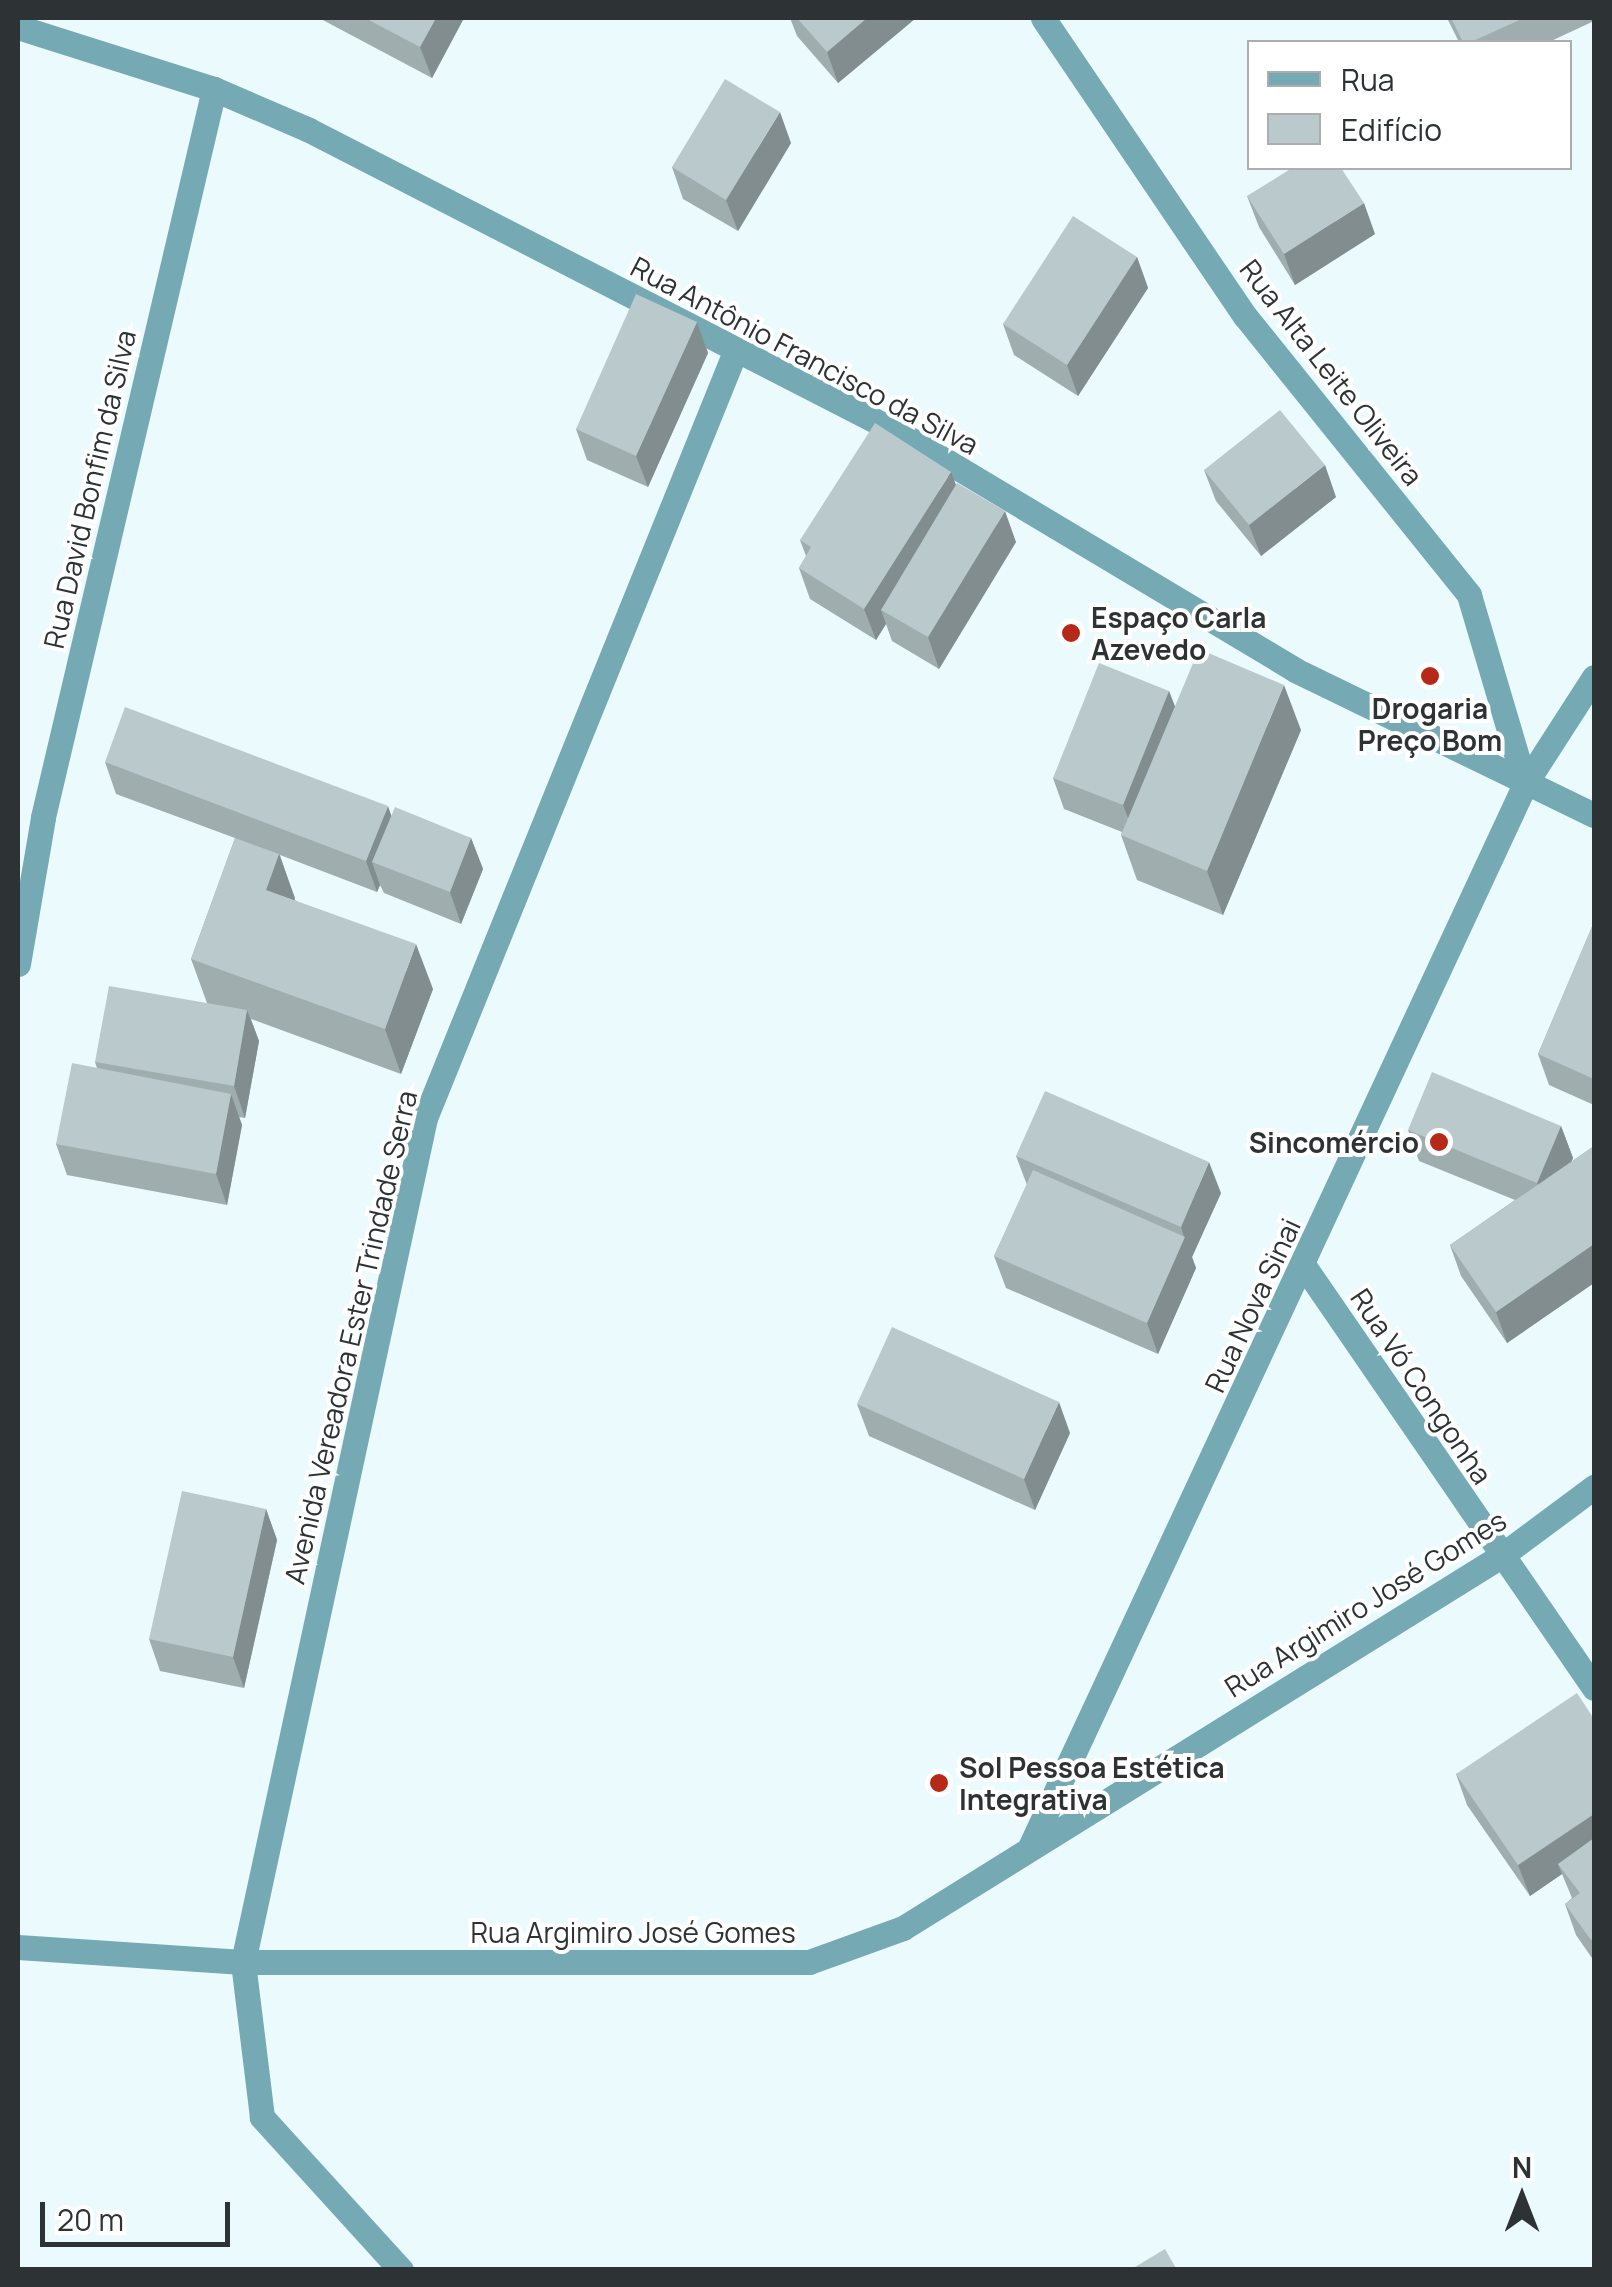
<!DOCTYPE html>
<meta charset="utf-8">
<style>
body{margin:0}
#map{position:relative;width:1612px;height:2287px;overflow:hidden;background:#ebfafd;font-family:Manrope,sans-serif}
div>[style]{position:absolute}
.minor>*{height:25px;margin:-12.5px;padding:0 12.5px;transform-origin:12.5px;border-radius:12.5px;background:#75a9b3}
.wall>*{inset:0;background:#a0adaf}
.shaded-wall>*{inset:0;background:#828d8f}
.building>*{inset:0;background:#bac9cc}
.dots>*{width:28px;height:28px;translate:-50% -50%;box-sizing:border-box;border:5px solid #fff;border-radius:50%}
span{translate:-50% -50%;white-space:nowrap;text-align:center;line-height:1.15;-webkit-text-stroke:8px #fff;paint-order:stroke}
.street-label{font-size:28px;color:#2d3334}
.poi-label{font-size:28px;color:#2d3334;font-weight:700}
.left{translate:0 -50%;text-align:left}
.right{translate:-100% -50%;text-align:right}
.frame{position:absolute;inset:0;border:20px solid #2d3334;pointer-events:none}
.legend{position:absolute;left:1247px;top:40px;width:325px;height:130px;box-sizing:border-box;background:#fff;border:2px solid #abadae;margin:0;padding:12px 18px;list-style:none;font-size:30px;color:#2d3334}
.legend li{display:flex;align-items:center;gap:20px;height:50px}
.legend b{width:50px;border:2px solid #abadae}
.north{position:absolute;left:1472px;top:2147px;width:100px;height:100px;-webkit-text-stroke:8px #fff;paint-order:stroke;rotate:0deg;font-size:28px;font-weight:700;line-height:40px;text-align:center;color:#2d3334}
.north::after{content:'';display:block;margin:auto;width:35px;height:45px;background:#2d3334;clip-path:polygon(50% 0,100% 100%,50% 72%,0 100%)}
.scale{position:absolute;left:40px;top:2202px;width:190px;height:45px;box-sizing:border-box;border:5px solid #2d3334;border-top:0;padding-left:12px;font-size:30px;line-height:35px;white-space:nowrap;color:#2d3334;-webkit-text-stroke:8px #fff;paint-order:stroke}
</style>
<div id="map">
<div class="minor">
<div style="left:1043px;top:18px;width:360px;rotate:55.9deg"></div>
<div style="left:1245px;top:316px;width:358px;rotate:51.2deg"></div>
<div style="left:1469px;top:595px;width:197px;rotate:73.5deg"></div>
<div style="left:18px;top:27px;width:206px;rotate:17.6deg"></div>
<div style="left:214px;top:89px;width:103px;rotate:23.3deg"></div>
<div style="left:309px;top:130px;width:668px;rotate:27.18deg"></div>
<div style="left:903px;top:435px;width:457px;rotate:30.9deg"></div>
<div style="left:1295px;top:670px;width:332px;rotate:25.9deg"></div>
<div style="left:18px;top:964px;width:149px;rotate:-80.3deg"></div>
<div style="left:43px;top:817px;width:748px;rotate:-76.78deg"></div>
<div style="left:1304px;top:1266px;width:512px;rotate:55.5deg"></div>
<div style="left:1030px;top:1847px;width:1173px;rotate:-65.03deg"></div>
<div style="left:1525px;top:784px;width:127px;rotate:-57.2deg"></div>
<div style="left:18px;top:1947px;width:225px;rotate:3.8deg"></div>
<div style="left:243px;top:1962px;width:566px"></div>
<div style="left:809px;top:1962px;width:100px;rotate:-19.9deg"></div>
<div style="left:903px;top:1928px;width:704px;rotate:-31.88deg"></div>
<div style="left:1501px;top:1556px;width:116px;rotate:-36.6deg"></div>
<div style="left:401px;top:2270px;width:207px;rotate:-132.3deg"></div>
<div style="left:262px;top:2117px;width:156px;rotate:-97deg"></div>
<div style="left:243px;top:1962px;width:863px;rotate:-77.83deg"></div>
<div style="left:425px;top:1118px;width:826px;rotate:-67.97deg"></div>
</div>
<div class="wall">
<div style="clip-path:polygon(319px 18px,464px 18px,432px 78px)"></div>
<div style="clip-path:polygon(790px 18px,916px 18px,838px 83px,797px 36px)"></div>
<div style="clip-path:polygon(1447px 18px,1594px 18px,1594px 21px,1549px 42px,1459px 42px)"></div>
<div style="clip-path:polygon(791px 143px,738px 231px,683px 199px,672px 167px)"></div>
<div style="clip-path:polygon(1247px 196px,1375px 234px,1295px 285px,1259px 227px)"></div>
<div style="clip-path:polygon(1137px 257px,1148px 288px,1078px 396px,1014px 355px,1003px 324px)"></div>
<div style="clip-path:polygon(697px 322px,708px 353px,648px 487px,587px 460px,576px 429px)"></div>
<div style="clip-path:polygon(1204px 470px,1336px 497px,1261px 556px,1216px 501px)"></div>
<div style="clip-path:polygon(956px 484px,1016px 542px,939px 669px,892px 641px,886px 624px,876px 640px,810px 599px,799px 568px,806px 556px,800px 540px)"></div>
<div style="clip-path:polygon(1169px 691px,1175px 707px,1301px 730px,1223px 915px,1137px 880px,1121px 835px,1122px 832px,1064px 809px,1053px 778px)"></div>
<div style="clip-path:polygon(105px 762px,391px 816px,471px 838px,483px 869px,461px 924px,384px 893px,380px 885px,377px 892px,280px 855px,295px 900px,433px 989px,401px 1074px,251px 1019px,259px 1041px,245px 1118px,239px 1117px,242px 1125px,227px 1205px,67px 1175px,56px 1144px,97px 1068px,95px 1062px,207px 1003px,191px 959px,235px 838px,116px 794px)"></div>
<div style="clip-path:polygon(1594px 922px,1594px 1105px,1549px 1085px,1538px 1054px)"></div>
<div style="clip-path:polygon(1561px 1126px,1573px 1158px,1571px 1162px,1594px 1146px,1594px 1283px,1507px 1343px,1461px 1276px,1450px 1245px,1515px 1200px,1419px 1161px,1408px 1130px)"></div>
<div style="clip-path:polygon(1016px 1156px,1221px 1193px,1192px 1257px,1196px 1268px,1158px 1354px,1006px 1288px,994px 1256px,1027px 1185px)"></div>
<div style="clip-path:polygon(857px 1404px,1070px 1433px,1035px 1510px,869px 1436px)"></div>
<div style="clip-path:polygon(266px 1509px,277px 1540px,244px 1688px,160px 1671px,149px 1639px)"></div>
<div style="clip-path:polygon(1594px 1719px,1594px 1961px,1576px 1935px,1565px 1904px,1572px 1898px,1562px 1874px,1530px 1896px,1467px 1805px,1456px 1774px)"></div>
</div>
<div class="shaded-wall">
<div style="clip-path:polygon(436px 18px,464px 18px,432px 78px,420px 47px)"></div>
<div style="clip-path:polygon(867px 18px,916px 18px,838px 83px,827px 52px)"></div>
<div style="clip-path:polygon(780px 112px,791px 143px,738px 231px,726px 200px)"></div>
<div style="clip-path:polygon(1364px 203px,1375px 234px,1295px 285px,1284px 254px)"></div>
<div style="clip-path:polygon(1137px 257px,1148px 288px,1078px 396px,1067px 365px)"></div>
<div style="clip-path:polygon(697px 322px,708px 353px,648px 487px,636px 456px)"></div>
<div style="clip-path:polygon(1325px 465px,1336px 497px,1261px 556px,1249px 525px)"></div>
<div style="clip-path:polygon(951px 472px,963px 503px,881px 610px,886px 624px,876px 640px,864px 609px)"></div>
<div style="clip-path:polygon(1005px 511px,1016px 542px,939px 669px,928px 637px)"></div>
<div style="clip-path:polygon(1284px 685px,1301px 730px,1223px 915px,1207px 871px)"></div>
<div style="clip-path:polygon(1169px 691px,1181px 722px,1135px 836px,1123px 805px)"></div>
<div style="clip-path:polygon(388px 806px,399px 838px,372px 862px,380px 885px,377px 892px,366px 861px)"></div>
<div style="clip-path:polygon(471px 838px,483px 869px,461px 924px,450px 892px)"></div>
<div style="clip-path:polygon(279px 854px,295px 898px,282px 934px,266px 890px)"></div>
<div style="clip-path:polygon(416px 944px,433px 989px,401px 1074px,385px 1029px)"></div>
<div style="clip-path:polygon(247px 1010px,259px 1041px,245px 1118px,234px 1086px)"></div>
<div style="clip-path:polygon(231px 1094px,242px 1125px,227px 1205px,216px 1174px)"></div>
<div style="clip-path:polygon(1561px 1126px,1573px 1158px,1548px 1214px,1537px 1183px)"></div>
<div style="clip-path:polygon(1209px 1162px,1221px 1193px,1192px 1257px,1196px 1268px,1158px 1354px,1147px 1323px,1184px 1237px,1181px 1227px)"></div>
<div style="clip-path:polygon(1594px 1244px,1594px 1283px,1507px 1343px,1496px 1312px)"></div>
<div style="clip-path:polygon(1059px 1402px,1070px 1433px,1035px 1510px,1024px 1479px)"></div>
<div style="clip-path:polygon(266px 1509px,277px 1540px,244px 1688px,233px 1657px)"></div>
<div style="clip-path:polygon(1594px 1814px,1594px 1853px,1558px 1864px,1562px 1874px,1530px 1896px,1518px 1865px)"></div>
</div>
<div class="building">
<div style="clip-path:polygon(365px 18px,436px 18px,420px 47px)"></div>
<div style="clip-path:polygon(797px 18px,867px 18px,827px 52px)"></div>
<div style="clip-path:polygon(1451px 18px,1524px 18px,1471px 42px,1463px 42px)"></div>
<div style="clip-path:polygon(725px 79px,780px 112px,726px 200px,672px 167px)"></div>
<div style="clip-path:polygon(1292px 168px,1341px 168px,1364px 203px,1284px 254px,1247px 196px)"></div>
<div style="clip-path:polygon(1073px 216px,1137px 257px,1067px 365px,1003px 324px)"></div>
<div style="clip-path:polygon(636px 294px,697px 322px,636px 456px,576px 429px)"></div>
<div style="clip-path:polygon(1280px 410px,1325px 465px,1249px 525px,1204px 470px)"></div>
<div style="clip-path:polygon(875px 423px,951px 472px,864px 609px,799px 568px,811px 547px,800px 540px)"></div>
<div style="clip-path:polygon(957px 483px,1005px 511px,928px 637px,881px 610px)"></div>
<div style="clip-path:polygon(1199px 649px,1284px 685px,1207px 871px,1121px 835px)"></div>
<div style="clip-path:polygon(1099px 663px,1169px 691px,1123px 805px,1053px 778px)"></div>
<div style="clip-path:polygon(125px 707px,388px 806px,366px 861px,105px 762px)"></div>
<div style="clip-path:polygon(395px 807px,471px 838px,450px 892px,372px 862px)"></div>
<div style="clip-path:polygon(235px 838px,279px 854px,266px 890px,416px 944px,385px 1029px,191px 959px)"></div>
<div style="clip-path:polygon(1594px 922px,1594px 1079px,1538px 1054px)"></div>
<div style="clip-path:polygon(109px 986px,247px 1010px,234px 1086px,95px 1062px)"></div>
<div style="clip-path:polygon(72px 1063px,231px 1094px,216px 1174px,56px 1144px)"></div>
<div style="clip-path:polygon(1432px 1072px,1561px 1126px,1537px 1183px,1408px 1130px)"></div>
<div style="clip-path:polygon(1045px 1091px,1209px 1162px,1181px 1227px,1016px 1156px)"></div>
<div style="clip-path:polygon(1594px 1146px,1594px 1244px,1496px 1312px,1450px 1245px)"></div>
<div style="clip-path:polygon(1033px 1170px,1185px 1237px,1147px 1323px,994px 1256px)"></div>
<div style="clip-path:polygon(892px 1327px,1059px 1402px,1024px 1479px,857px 1404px)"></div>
<div style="clip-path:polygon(182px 1491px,266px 1509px,233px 1657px,149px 1639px)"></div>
<div style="clip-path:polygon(1577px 1693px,1594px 1719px,1594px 1814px,1518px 1865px,1456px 1774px)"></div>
<div style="clip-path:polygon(1594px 1838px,1594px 1938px,1591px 1940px,1565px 1904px,1580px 1893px,1558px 1864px)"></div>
<div style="clip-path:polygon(1165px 2249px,1177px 2270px,1130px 2270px)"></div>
</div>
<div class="dots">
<div style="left:1071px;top:633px;background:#b62918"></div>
<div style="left:1430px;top:676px;background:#b62918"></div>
<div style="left:1439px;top:1142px;background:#b62918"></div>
<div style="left:939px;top:1783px;background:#b62918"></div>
</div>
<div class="street-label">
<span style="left:805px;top:355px;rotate:28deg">Rua Antônio Francisco da Silva</span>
<span style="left:1332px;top:372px;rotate:52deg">Rua Alta Leite Oliveira</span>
<span style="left:89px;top:489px;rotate:-77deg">Rua David Bonfim da Silva</span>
<span style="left:1252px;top:1305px;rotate:-65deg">Rua Nova Sinai</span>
<span style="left:350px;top:1337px;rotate:-77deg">Avenida Vereadora Ester Trindade Serra</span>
<span style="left:1422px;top:1386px;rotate:56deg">Rua Vó Congonha</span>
<span style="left:1365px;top:1603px;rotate:-32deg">Rua Argimiro José Gomes</span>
<span style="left:633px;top:1932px">Rua Argimiro José Gomes</span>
</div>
<div class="poi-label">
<span class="left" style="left:1091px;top:633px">Espaço Carla<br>Azevedo</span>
<span style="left:1430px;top:724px">Drogaria<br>Preço Bom</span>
<span class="right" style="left:1419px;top:1142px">Sincomércio</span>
<span class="left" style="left:959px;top:1783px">Sol Pessoa Estética<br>Integrativa</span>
</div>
<div class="frame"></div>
<ul class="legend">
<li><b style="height:12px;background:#75a9b3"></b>Rua</li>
<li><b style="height:28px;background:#bac9cc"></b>Edifício</li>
</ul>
<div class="north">N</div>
<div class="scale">20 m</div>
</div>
